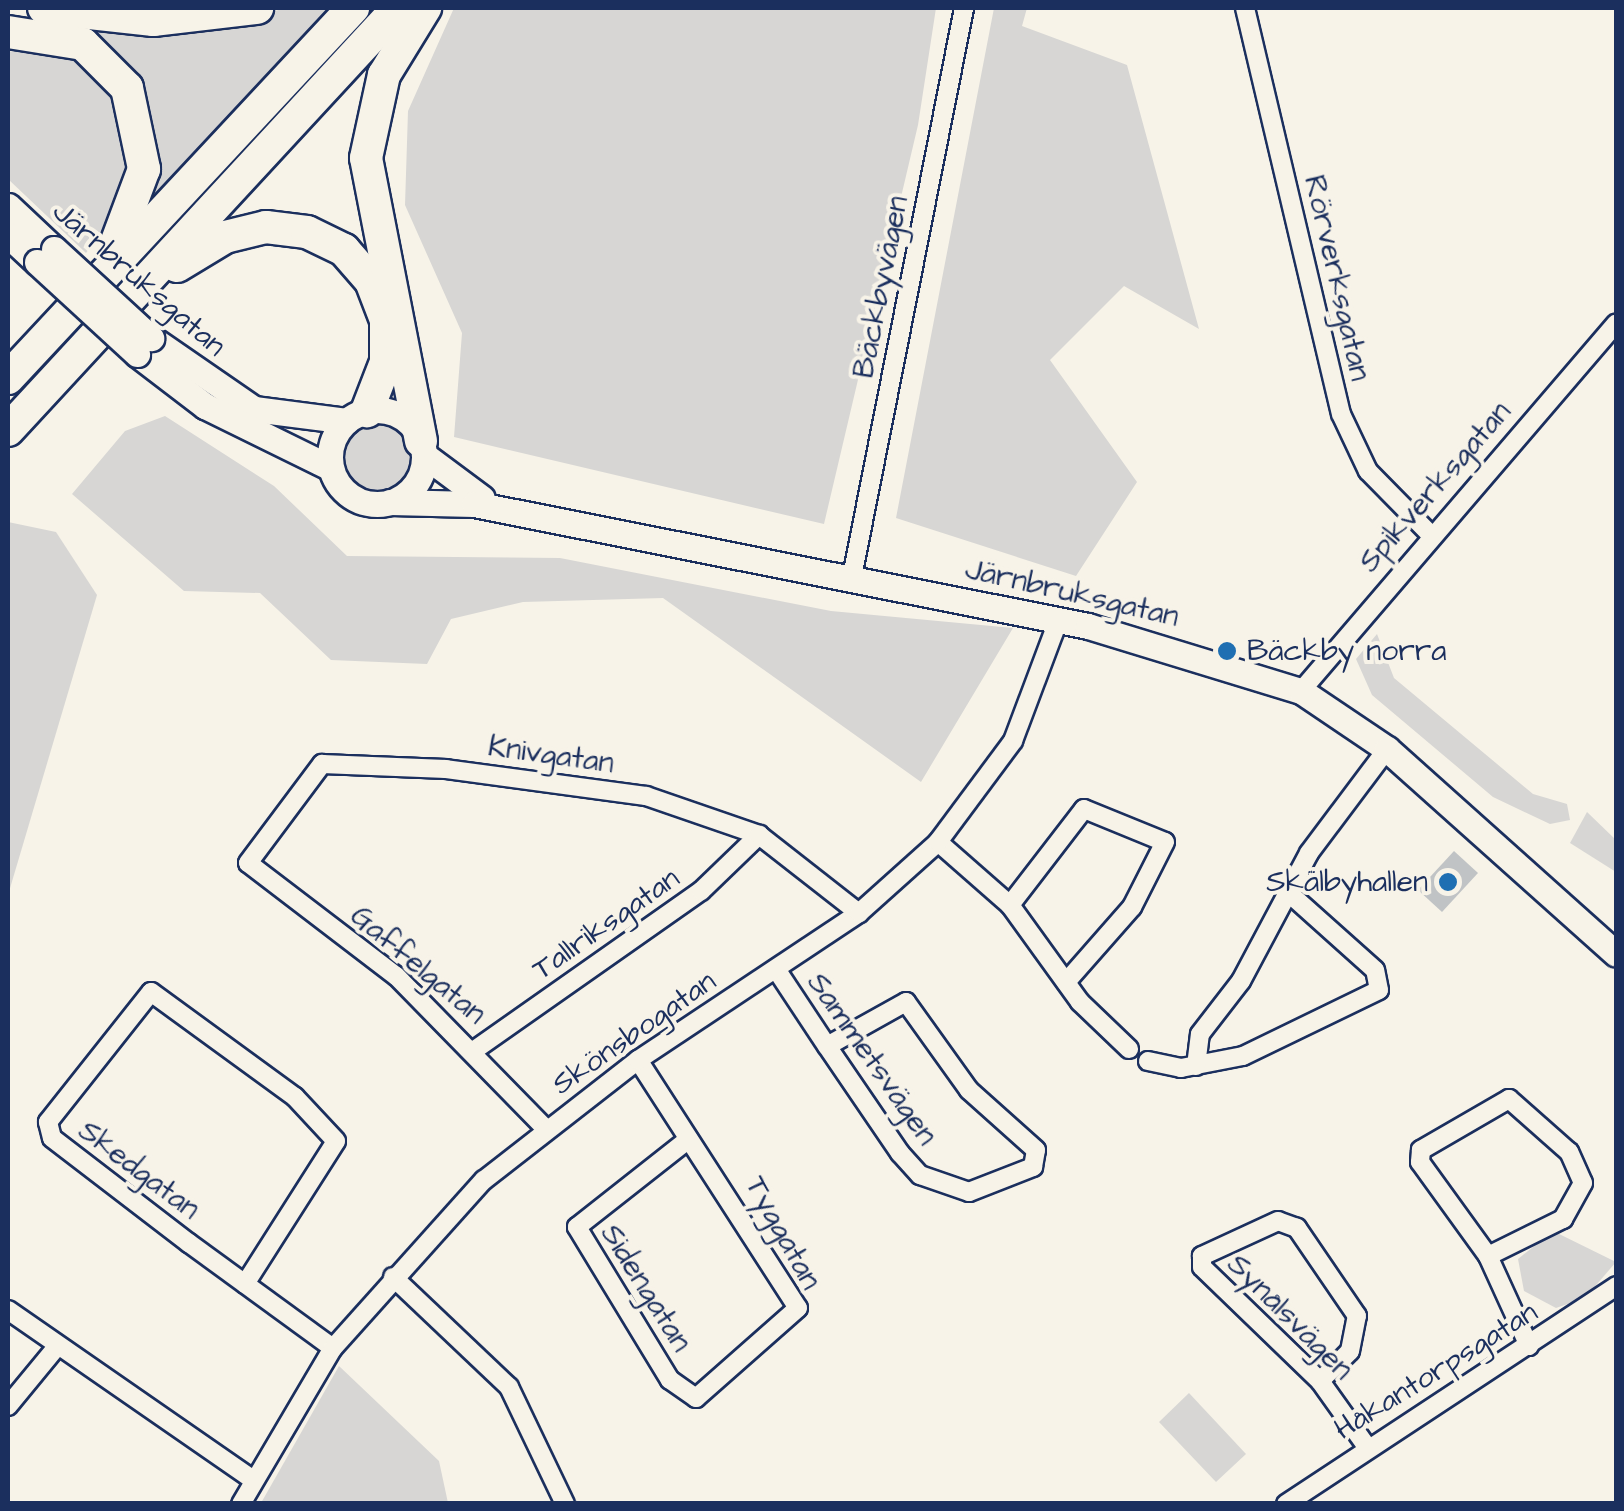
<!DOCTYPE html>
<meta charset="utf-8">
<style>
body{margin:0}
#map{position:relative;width:1624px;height:1511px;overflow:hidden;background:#f7f3e8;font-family:"Architects Daughter",sans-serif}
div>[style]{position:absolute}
.green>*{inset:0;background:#d7d6d4}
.round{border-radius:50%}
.building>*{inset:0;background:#c0c3c5}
.roads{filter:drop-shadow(2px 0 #1b2f5e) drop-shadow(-2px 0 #1b2f5e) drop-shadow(0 2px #1b2f5e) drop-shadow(0 -2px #1b2f5e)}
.street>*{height:18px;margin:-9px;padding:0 9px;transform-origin:9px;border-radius:9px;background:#f7f3e8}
.secondary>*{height:25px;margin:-12.5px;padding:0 12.5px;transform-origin:12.5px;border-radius:12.5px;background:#f7f3e8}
.secondary>.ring{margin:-12.5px;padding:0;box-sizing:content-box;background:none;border:25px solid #f7f3e8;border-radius:50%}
.highway>*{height:32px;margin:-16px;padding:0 16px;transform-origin:16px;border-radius:16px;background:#f7f3e8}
.bridges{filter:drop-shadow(2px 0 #1b2f5e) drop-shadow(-2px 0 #1b2f5e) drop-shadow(0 2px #1b2f5e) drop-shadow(0 -2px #1b2f5e)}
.secondary-bridge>*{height:25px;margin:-12.5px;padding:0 12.5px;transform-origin:12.5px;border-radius:12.5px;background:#f7f3e8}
.dots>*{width:28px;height:28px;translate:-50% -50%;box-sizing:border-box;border:5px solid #f7f3e8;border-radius:50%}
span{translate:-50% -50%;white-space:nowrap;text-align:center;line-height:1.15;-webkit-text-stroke:8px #f7f3e8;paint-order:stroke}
.street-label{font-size:30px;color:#1b2f5e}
.poi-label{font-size:30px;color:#1b2f5e}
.left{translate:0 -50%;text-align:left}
.right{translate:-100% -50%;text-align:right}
.frame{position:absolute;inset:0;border:10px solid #1b2f5e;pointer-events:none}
</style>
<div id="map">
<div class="green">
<div style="clip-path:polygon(285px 8px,336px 8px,141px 216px,153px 122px,129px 64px,95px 38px,8px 19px,239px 22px)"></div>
<div style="clip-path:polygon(454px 8px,936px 8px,918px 125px,824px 524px,454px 437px,462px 333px,405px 205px,408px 111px)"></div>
<div style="clip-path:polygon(994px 8px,1027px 8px,1022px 26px,1127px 65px,1199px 329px,1124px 286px,1050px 360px,1137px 482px,1076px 576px,896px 518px)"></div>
<div style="clip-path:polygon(38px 47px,88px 63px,121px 106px,131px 156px,107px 226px,86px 253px,8px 179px,8px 52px)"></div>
<div style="clip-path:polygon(165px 416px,274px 486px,347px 556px,560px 558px,831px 611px,1013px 628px,921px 782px,663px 598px,523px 602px,451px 619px,427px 664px,331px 660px,260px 593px,184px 591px,72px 494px,125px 431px)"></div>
<div class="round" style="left:343px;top:423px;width:68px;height:68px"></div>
<div style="clip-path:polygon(8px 522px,56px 532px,97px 595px,8px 895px)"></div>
<div style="clip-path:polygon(1377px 634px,1394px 678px,1533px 794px,1567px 804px,1570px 820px,1550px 824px,1493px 797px,1372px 695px,1356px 659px)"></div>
<div style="clip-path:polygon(1587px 812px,1616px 840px,1616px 872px,1570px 843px)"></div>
<div style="clip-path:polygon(1553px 1231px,1616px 1262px,1585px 1298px,1556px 1308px,1524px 1291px,1518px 1259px)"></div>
<div style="clip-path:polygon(339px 1366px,439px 1461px,448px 1503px,261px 1503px)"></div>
<div style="clip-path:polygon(1189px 1393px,1246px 1454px,1216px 1482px,1159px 1422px)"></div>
</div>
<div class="building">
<div style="clip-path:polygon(1454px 851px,1478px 873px,1442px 912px,1418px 890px)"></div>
</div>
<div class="roads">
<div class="street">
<div style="left:1245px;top:8px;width:417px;rotate:76.7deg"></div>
<div style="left:1341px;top:414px;width:63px;rotate:64.7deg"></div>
<div style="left:1368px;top:471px;width:87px;rotate:45.5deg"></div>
<div style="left:852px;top:577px;width:580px;rotate:-78.86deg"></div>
<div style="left:1301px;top:691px;width:484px;rotate:-49.4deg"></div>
<div style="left:938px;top:842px;width:96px;rotate:41.2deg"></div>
<div style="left:1010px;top:905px;width:120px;rotate:54.2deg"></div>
<div style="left:1080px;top:1002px;width:68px;rotate:43.8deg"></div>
<div style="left:1010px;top:905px;width:121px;rotate:-52.4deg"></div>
<div style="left:1084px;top:809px;width:87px;rotate:22.2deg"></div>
<div style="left:1165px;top:842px;width:73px;rotate:116.9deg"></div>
<div style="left:1132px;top:907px;width:100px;rotate:131.3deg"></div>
<div style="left:776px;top:969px;width:92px;rotate:56.5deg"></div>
<div style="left:827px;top:1046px;width:130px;rotate:55.7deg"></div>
<div style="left:900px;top:1153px;width:30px;rotate:48deg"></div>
<div style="left:920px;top:1175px;width:52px;rotate:19.1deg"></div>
<div style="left:969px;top:1192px;width:69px;rotate:-21.3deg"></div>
<div style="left:1033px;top:1167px;width:17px;rotate:-80deg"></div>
<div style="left:1036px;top:1150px;width:90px;rotate:-138.2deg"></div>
<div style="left:969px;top:1090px;width:108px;rotate:-125.6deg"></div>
<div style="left:906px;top:1002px;width:90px;rotate:150.9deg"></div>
<div style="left:476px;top:1049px;width:275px;rotate:-35.1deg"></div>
<div style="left:701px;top:891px;width:81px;rotate:-44deg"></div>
<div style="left:638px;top:1060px;width:295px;rotate:57.2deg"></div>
<div style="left:798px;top:1308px;width:136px;rotate:138.6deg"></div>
<div style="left:696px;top:1398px;width:32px;rotate:-145deg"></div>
<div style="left:670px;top:1380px;width:179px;rotate:-121.3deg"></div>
<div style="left:577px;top:1227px;width:142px;rotate:-38.2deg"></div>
<div style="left:1148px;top:1061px;width:34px;rotate:12deg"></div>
<div style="left:1181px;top:1068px;width:63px;rotate:-11deg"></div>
<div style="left:1243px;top:1056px;width:151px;rotate:-25.9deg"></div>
<div style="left:1379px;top:990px;width:20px;rotate:-101deg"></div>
<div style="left:1375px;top:970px;width:115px;rotate:-138.2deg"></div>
<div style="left:1196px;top:1066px;width:32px;rotate:-83deg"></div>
<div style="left:1200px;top:1034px;width:67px;rotate:-52.3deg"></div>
<div style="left:1241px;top:981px;width:145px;rotate:-62deg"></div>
<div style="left:1309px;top:853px;width:130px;rotate:-53.1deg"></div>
<div style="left:545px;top:1128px;width:213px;rotate:-134.4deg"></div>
<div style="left:396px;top:976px;width:186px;rotate:-142.6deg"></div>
<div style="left:248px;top:863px;width:124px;rotate:-53.2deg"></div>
<div style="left:322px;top:764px;width:124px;rotate:2.3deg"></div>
<div style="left:446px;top:769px;width:202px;rotate:7.7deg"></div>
<div style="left:646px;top:796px;width:120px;rotate:19deg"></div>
<div style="left:759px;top:835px;width:127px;rotate:38deg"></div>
<div style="left:1488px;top:1256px;width:84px;rotate:-26.3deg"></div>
<div style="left:1563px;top:1219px;width:41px;rotate:-60.9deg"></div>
<div style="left:1583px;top:1183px;width:34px;rotate:-114deg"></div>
<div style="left:1569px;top:1152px;width:80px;rotate:-138.5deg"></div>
<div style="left:1509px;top:1099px;width:102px;rotate:149.9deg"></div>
<div style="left:1421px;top:1150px;width:12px;rotate:95deg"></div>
<div style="left:1420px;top:1162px;width:116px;rotate:54.1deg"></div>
<div style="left:1488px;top:1256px;width:99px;rotate:65.5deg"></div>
<div style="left:393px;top:1277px;width:160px;rotate:43.5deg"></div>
<div style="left:509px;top:1387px;width:130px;rotate:64.4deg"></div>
<div style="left:245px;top:1284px;width:169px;rotate:-57.5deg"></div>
<div style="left:336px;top:1141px;width:60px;rotate:-133deg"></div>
<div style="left:295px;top:1097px;width:178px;rotate:-143.9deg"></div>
<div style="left:151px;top:992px;width:166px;rotate:128.4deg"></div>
<div style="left:48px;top:1122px;width:16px;rotate:76deg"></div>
<div style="left:52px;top:1138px;width:173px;rotate:37.5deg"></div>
<div style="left:189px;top:1243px;width:178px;rotate:36.1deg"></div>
<div style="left:8px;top:1310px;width:293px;rotate:34.7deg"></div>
<div style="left:1320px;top:1381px;width:42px;rotate:-45deg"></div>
<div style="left:1350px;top:1351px;width:36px;rotate:-79deg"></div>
<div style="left:1357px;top:1316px;width:107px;rotate:-124.3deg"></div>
<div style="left:1297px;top:1228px;width:20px;rotate:-160deg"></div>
<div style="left:1278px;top:1221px;width:84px;rotate:155.3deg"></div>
<div style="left:1202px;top:1256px;width:11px;rotate:90deg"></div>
<div style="left:1202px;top:1267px;width:164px;rotate:44deg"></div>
<div style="left:1320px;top:1381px;width:81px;rotate:54.5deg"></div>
<div style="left:8px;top:1406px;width:74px;rotate:-50.5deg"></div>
<div style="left:241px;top:1504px;width:181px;rotate:-59.5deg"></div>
<div style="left:333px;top:1348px;width:226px;rotate:-48.1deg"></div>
<div style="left:484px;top:1180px;width:195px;rotate:-37.9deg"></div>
<div style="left:638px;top:1060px;width:265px;rotate:-33.6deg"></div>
<div style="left:859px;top:913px;width:106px;rotate:-41.9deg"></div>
<div style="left:938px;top:842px;width:126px;rotate:-53.4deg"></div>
<div style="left:1013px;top:741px;width:128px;rotate:-69.4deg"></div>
<div style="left:1286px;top:1504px;width:396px;rotate:-33.4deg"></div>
</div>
<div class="secondary">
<div style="left:8px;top:206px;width:63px;rotate:43.1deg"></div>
<div style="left:8px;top:235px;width:40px;rotate:43deg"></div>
<div style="left:151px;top:338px;width:125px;rotate:34.6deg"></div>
<div style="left:254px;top:409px;width:93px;rotate:7.4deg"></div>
<div style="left:137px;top:354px;width:86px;rotate:37.4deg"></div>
<div style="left:205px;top:406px;width:140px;rotate:26.2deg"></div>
<div class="ring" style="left:330px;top:410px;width:69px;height:69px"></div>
<div style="left:424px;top:455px;width:72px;rotate:36.6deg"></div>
<div style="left:390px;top:502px;width:84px;rotate:1.4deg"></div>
<div style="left:474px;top:504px;width:626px;rotate:11.24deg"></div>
<div style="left:1088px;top:626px;width:223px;rotate:17deg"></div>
<div style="left:1301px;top:691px;width:104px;rotate:34deg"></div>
<div style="left:1387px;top:749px;width:307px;rotate:41.8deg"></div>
</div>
<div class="highway">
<div style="left:44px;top:8px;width:110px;rotate:6.3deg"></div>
<div style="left:153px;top:20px;width:105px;rotate:-6.6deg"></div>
<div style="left:8px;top:32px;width:76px;rotate:9.1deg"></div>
<div style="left:83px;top:44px;width:62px;rotate:45deg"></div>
<div style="left:127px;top:88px;width:83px;rotate:78.1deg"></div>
<div style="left:144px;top:169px;width:80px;rotate:110.5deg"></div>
<div style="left:177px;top:266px;width:56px;rotate:-31.1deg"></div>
<div style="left:225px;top:237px;width:42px;rotate:-13.7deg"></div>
<div style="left:266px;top:227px;width:41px;rotate:7deg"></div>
<div style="left:307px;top:232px;width:41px;rotate:25.9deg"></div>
<div style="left:344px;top:250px;width:41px;rotate:48.9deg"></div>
<div style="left:371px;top:281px;width:42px;rotate:69deg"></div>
<div style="left:386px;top:320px;width:42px;rotate:90deg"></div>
<div style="left:386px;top:362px;width:53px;rotate:111.2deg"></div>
<div style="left:8px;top:378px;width:506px;rotate:-47deg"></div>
<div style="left:8px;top:430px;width:575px;rotate:-47.26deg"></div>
<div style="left:421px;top:441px;width:288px;rotate:-101deg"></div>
<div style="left:366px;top:158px;width:85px;rotate:-77.8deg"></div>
<div style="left:384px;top:75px;width:79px;rotate:-58.5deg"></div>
</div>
</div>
<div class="bridges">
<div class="secondary-bridge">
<div style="left:54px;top:249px;width:132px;rotate:42.5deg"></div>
<div style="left:37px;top:262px;width:136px;rotate:42.6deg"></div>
</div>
</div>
<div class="dots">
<div style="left:1227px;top:651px;background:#1f6fb2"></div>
<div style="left:1448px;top:882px;background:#1f6fb2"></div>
</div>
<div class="street-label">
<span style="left:1337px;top:278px;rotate:77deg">Rörverksgatan</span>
<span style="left:139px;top:279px;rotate:41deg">Järnbruksgatan</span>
<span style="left:881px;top:287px;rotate:-79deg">Bäckbyvägen</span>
<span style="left:1435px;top:487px;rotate:-49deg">Spikverksgatan</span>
<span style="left:1072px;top:593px;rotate:13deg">Järnbruksgatan</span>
<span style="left:551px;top:755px;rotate:8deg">Knivgatan</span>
<span style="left:606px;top:924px;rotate:-35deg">Tallriksgatan</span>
<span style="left:418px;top:965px;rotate:40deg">Gaffelgatan</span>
<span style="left:634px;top:1033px;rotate:-35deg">Skönsbogatan</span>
<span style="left:872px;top:1059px;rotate:55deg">Sammetsvägen</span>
<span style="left:139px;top:1170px;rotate:37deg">Skedgatan</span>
<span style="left:783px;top:1233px;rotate:61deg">Tyggatan</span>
<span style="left:646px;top:1288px;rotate:58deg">Sidengatan</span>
<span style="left:1290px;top:1317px;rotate:45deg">Synålsvägen</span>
<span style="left:1436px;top:1371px;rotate:-32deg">Håkantorpsgatan</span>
</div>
<div class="poi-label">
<span class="left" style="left:1247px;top:651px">Bäckby norra</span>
<span class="right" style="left:1428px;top:882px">Skälbyhallen</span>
</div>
<div class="frame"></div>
</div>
